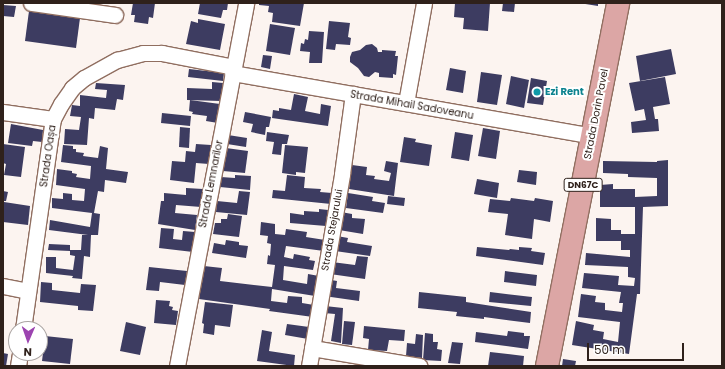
<!DOCTYPE html>
<meta charset="utf-8">
<style>
body{margin:0}
#map{position:relative;width:725px;height:369px;overflow:hidden;background:#fcf4f0;font-family:Poppins,sans-serif}
div>[style]{position:absolute}
.building>*{inset:0;background:#3d3c61}
.roads{filter:drop-shadow(1px 0 #906e60) drop-shadow(-1px 0 #906e60) drop-shadow(0 1px #906e60) drop-shadow(0 -1px #906e60)}
.street>*{height:15px;margin:-7.5px;padding:0 7.5px;transform-origin:7.5px;border-radius:7.5px;background:#fff}
.primary>*{height:22px;margin:-11px;padding:0 11px;transform-origin:11px;border-radius:11px;background:#dca6a5}
.dots>*{width:11px;height:11px;translate:-50% -50%;box-sizing:border-box;border:2px solid #fff;border-radius:50%}
span{translate:-50% -50%;white-space:nowrap;text-align:center;line-height:1.15;-webkit-text-stroke:4px #fff;paint-order:stroke}
.shield-label span{padding:1px 3px;background:#fff;border:1px solid;border-radius:3px;-webkit-text-stroke-width:0}
.shield-label{font-size:9px;color:#2f211b;font-weight:700}
.culture-label{font-size:10px;color:#0d838f;font-weight:700}
.left{translate:0 -50%;text-align:left}
.street-label{font-size:10px;color:#2f211b}
.frame{position:absolute;inset:0;border:4px solid #2f211b;pointer-events:none}
.north{position:absolute;left:8px;top:321px;width:40px;height:40px;box-sizing:border-box;background:#fff;border:1px solid #aca6a4;border-radius:50%;rotate:182deg;font-size:11px;font-weight:700;line-height:16px;text-align:center;color:#2f211b}
.north::after{content:'';display:block;margin:auto;width:14px;height:18px;background:#9c44b0;clip-path:polygon(50% 0,100% 100%,50% 72%,0 100%)}
.scale{position:absolute;left:587px;top:343px;width:97px;height:18px;box-sizing:border-box;border:2px solid #2f211b;border-top:0;padding-left:5px;font-size:12px;line-height:14px;white-space:nowrap;color:#2f211b;-webkit-text-stroke:3px #fff;paint-order:stroke}
</style>
<div id="map">
<div class="building">
<div style="clip-path:polygon(133px 3px,155px 3px,153px 18px,149px 17px,148px 24px,134px 22px,135px 15px,131px 15px)"></div>
<div style="clip-path:polygon(200px 3px,228px 3px,227px 10px,223px 10px,221px 18px,198px 14px)"></div>
<div style="clip-path:polygon(259px 3px,304px 3px,300px 26px,272px 22px,273px 13px,268px 12px,269px 6px,259px 5px)"></div>
<div style="clip-path:polygon(455px 3px,490px 3px,488px 31px,463px 29px,464px 18px,454px 17px)"></div>
<div style="clip-path:polygon(503px 3px,515px 3px,514px 12px,502px 11px)"></div>
<div style="clip-path:polygon(579px 3px,598px 3px,598px 6px)"></div>
<div style="clip-path:polygon(3px 5px,16px 6px,14px 17px,3px 16px)"></div>
<div style="clip-path:polygon(29px 11px,80px 18px,76px 48px,25px 41px)"></div>
<div style="clip-path:polygon(198px 19px,225px 24px,220px 50px,186px 44px,191px 21px,198px 23px)"></div>
<div style="clip-path:polygon(329px 21px,350px 23px,348px 37px,351px 38px,350px 45px,336px 44px,335px 50px,326px 49px)"></div>
<div style="clip-path:polygon(270px 24px,295px 28px,290px 55px,266px 51px)"></div>
<div style="clip-path:polygon(309px 31px,324px 32px,322px 63px,309px 63px,310px 52px,300px 51px,301px 43px,304px 44px,305px 39px,308px 40px)"></div>
<div style="clip-path:polygon(372px 44px,377px 48px,378px 52px,382px 52px,382px 50px,396px 51px,395px 56px,398px 56px,396px 75px,393px 74px,393px 78px,379px 77px,379px 73px,375px 72px,369px 77px,364px 76px,358px 68px,350px 62px,350px 57px,352px 52px,360px 50px,366px 45px)"></div>
<div style="clip-path:polygon(671px 49px,676px 74px,640px 81px,636px 56px)"></div>
<div style="clip-path:polygon(263px 55px,272px 56px,270px 69px,261px 67px)"></div>
<div style="clip-path:polygon(450px 68px,466px 71px,463px 93px,446px 90px)"></div>
<div style="clip-path:polygon(189px 69px,224px 73px,223px 81px,188px 77px)"></div>
<div style="clip-path:polygon(481px 72px,502px 75px,497px 105px,477px 102px)"></div>
<div style="clip-path:polygon(511px 76px,529px 80px,524px 108px,506px 104px)"></div>
<div style="clip-path:polygon(665px 77px,670px 104px,653px 107px,655px 119px,658px 119px,659px 131px,632px 133px,631px 122px,646px 120px,644px 109px,635px 111px,629px 83px)"></div>
<div style="clip-path:polygon(531px 78px,547px 81px,543px 105px,527px 103px)"></div>
<div style="clip-path:polygon(212px 82px,223px 83px,221px 101px,187px 100px,187px 88px,212px 89px)"></div>
<div style="clip-path:polygon(96px 83px,125px 85px,123px 100px,117px 99px,115px 110px,95px 108px,94px 119px,89px 118px,87px 145px,64px 144px,65px 129px,79px 130px,81px 117px,70px 116px,72px 105px,80px 106px,80px 95px,106px 98px,107px 90px,95px 89px)"></div>
<div style="clip-path:polygon(294px 94px,308px 97px,305px 111px,320px 114px,321px 104px,331px 106px,328px 126px,272px 118px,273px 110px,279px 111px,279px 108px,291px 110px)"></div>
<div style="clip-path:polygon(190px 100px,220px 104px,218px 123px,206px 121px,207px 116px,192px 114px,193px 112px,189px 111px)"></div>
<div style="clip-path:polygon(245px 112px,271px 117px,269px 127px,266px 127px,265px 135px,251px 132px,253px 124px,243px 122px)"></div>
<div style="clip-path:polygon(162px 113px,191px 116px,190px 126px,161px 123px)"></div>
<div style="clip-path:polygon(11px 124px,43px 130px,42px 142px,33px 141px,32px 146px,8px 143px)"></div>
<div style="clip-path:polygon(180px 127px,190px 128px,189px 148px,179px 147px)"></div>
<div style="clip-path:polygon(483px 128px,500px 131px,496px 159px,478px 156px)"></div>
<div style="clip-path:polygon(267px 132px,289px 135px,287px 144px,282px 144px,281px 155px,272px 154px,274px 142px,266px 141px)"></div>
<div style="clip-path:polygon(455px 132px,473px 135px,469px 161px,451px 158px)"></div>
<div style="clip-path:polygon(228px 135px,247px 138px,246px 147px,227px 144px)"></div>
<div style="clip-path:polygon(404px 137px,416px 139px,415px 142px,432px 145px,429px 166px,400px 162px)"></div>
<div style="clip-path:polygon(3px 144px,25px 147px,21px 177px,4px 175px,6px 164px,3px 163px)"></div>
<div style="clip-path:polygon(196px 144px,211px 145px,209px 164px,196px 163px,194px 183px,170px 180px,172px 161px,185px 162px,186px 151px,195px 152px)"></div>
<div style="clip-path:polygon(63px 145px,73px 146px,73px 149px,76px 149px,76px 152px,84px 153px,83px 156px,98px 158px,100px 146px,108px 148px,106px 169px,128px 172px,126px 183px,105px 180px,104px 192px,98px 191px,94px 213px,100px 214px,98px 235px,91px 235px,90px 257px,84px 256px,82px 279px,72px 278px,73px 276px,46px 273px,46px 257px,56px 257px,56px 268px,73px 270px,75px 256px,70px 255px,70px 251px,48px 250px,49px 244px,70px 245px,70px 250px,81px 250px,82px 235px,88px 235px,49px 230px,50px 220px,90px 227px,92px 213px,52px 208px,52px 198px,63px 199px,63px 193px,72px 194px,72px 200px,84px 201px,85px 189px,56px 185px,57px 169px,72px 171px,72px 173px,77px 174px,76px 177px,90px 179px,91px 166px,61px 162px)"></div>
<div style="clip-path:polygon(285px 145px,308px 147px,305px 173px,296px 172px,296px 175px,282px 173px)"></div>
<div style="clip-path:polygon(226px 148px,248px 151px,245px 173px,223px 171px)"></div>
<div style="clip-path:polygon(668px 160px,668px 206px,643px 207px,640px 294px,637px 294px,629px 354px,572px 345px,576px 321px,594px 325px,593px 330px,604px 332px,603px 339px,618px 342px,620px 322px,578px 317px,581px 294px,596px 296px,595px 302px,605px 303px,605px 310px,622px 312px,623px 303px,619px 303px,621px 292px,582px 288px,584px 273px,619px 276px,618px 285px,634px 286px,635px 278px,628px 277px,628px 267px,585px 265px,586px 253px,630px 257px,630px 250px,621px 250px,621px 241px,596px 241px,596px 218px,611px 219px,611px 230px,621px 230px,621px 234px,635px 234px,635px 207px,600px 207px,600px 185px,613px 184px,613px 189px,635px 189px,635px 197px,657px 196px,657px 178px,628px 177px,628px 174px,603px 173px,603px 161px,657px 162px,657px 161px)"></div>
<div style="clip-path:polygon(386px 161px,398px 163px,394px 196px,349px 189px,352px 165px,367px 167px,366px 175px,375px 176px,374px 179px,389px 181px,391px 173px,384px 171px)"></div>
<div style="clip-path:polygon(519px 170px,537px 172px,536px 185px,517px 182px)"></div>
<div style="clip-path:polygon(235px 175px,251px 176px,250px 190px,220px 187px,221px 177px,235px 178px)"></div>
<div style="clip-path:polygon(287px 175px,305px 177px,304px 188px,321px 189px,320px 192px,332px 193px,331px 204px,272px 198px,273px 190px,285px 191px)"></div>
<div style="clip-path:polygon(477px 179px,499px 183px,497px 198px,474px 194px)"></div>
<div style="clip-path:polygon(186px 188px,203px 189px,201px 207px,176px 205px,175px 213px,197px 215px,195px 230px,158px 224px,161px 201px,164px 201px,164px 193px,186px 195px)"></div>
<div style="clip-path:polygon(3px 191px,8px 192px,6px 201px,3px 201px)"></div>
<div style="clip-path:polygon(239px 191px,250px 192px,247px 215px,216px 212px,217px 201px,237px 203px)"></div>
<div style="clip-path:polygon(348px 193px,373px 197px,372px 201px,385px 203px,383px 213px,346px 208px)"></div>
<div style="clip-path:polygon(388px 196px,405px 198px,404px 206px,387px 204px)"></div>
<div style="clip-path:polygon(511px 198px,534px 201px,535px 198px,553px 201px,550px 222px,534px 219px,532px 239px,505px 235px,508px 214px,488px 212px,490px 199px,510px 201px)"></div>
<div style="clip-path:polygon(4px 202px,30px 206px,28px 225px,3px 222px)"></div>
<div style="clip-path:polygon(319px 209px,328px 210px,326px 226px,290px 223px,290px 213px,304px 215px,304px 211px,319px 212px)"></div>
<div style="clip-path:polygon(341px 212px,352px 214px,352px 218px,365px 219px,363px 234px,339px 230px)"></div>
<div style="clip-path:polygon(228px 214px,242px 216px,239px 237px,213px 234px,215px 223px,221px 223px,221px 219px,227px 219px)"></div>
<div style="clip-path:polygon(261px 222px,275px 224px,275px 234px,285px 235px,286px 229px,307px 232px,306px 237px,325px 240px,324px 251px,286px 246px,284px 257px,293px 259px,294px 254px,310px 257px,309px 260px,315px 261px,313px 270px,284px 266px,283px 280px,307px 284px,308px 274px,319px 276px,315px 296px,272px 289px,271px 301px,287px 303px,288px 296px,302px 297px,302px 303px,314px 305px,313px 317px,269px 311px,270px 309px,199px 299px,204px 266px,222px 268px,220px 281px,272px 287px,275px 265px,267px 264px,268px 255px,270px 256px,271px 244px,267px 243px,268px 236px,260px 235px)"></div>
<div style="clip-path:polygon(161px 228px,174px 229px,173px 239px,182px 240px,183px 231px,195px 232px,193px 252px,159px 248px)"></div>
<div style="clip-path:polygon(337px 236px,348px 238px,347px 242px,372px 246px,370px 256px,335px 251px)"></div>
<div style="clip-path:polygon(226px 240px,239px 242px,239px 245px,248px 246px,246px 258px,212px 253px,214px 243px,225px 245px)"></div>
<div style="clip-path:polygon(477px 247px,509px 250px,510px 249px,519px 250px,519px 247px,532px 248px,531px 251px,545px 253px,543px 265px,476px 256px)"></div>
<div style="clip-path:polygon(357px 256px,368px 257px,365px 279px,330px 274px,332px 262px,355px 265px)"></div>
<div style="clip-path:polygon(149px 267px,187px 271px,185px 285px,160px 282px,159px 291px,146px 290px)"></div>
<div style="clip-path:polygon(505px 271px,537px 275px,536px 286px,504px 282px)"></div>
<div style="clip-path:polygon(326px 279px,337px 281px,336px 288px,360px 291px,359px 301px,324px 296px)"></div>
<div style="clip-path:polygon(41px 282px,52px 283px,52px 290px,80px 293px,81px 284px,96px 285px,93px 311px,78px 310px,78px 306px,40px 302px)"></div>
<div style="clip-path:polygon(419px 292px,466px 297px,466px 302px,531px 312px,530px 323px,484px 317px,484px 319px,456px 316px,457px 312px,418px 308px)"></div>
<div style="clip-path:polygon(490px 292px,532px 297px,531px 306px,489px 302px)"></div>
<div style="clip-path:polygon(156px 300px,170px 301px,169px 306px,173px 307px,172px 310px,178px 311px,176px 325px,154px 323px)"></div>
<div style="clip-path:polygon(205px 302px,233px 305px,230px 327px,215px 325px,214px 335px,203px 333px,204px 324px,202px 323px)"></div>
<div style="clip-path:polygon(325px 306px,343px 308px,341px 343px,331px 341px,335px 314px,324px 313px)"></div>
<div style="clip-path:polygon(344px 321px,355px 322px,352px 345px,342px 344px)"></div>
<div style="clip-path:polygon(126px 322px,146px 327px,140px 355px,120px 351px)"></div>
<div style="clip-path:polygon(287px 324px,309px 327px,308px 339px,285px 335px)"></div>
<div style="clip-path:polygon(364px 326px,405px 330px,404px 341px,389px 340px,387px 351px,368px 350px,369px 339px,363px 338px)"></div>
<div style="clip-path:polygon(262px 330px,272px 332px,269px 351px,295px 355px,294px 366px,257px 361px)"></div>
<div style="clip-path:polygon(508px 331px,524px 333px,524px 336px,530px 336px,528px 349px,475px 342px,476px 332px,507px 336px)"></div>
<div style="clip-path:polygon(425px 333px,433px 334px,433px 342px,438px 342px,437px 349px,442px 350px,441px 361px,423px 360px)"></div>
<div style="clip-path:polygon(416px 334px,423px 335px,422px 358px,406px 356px,407px 343px,415px 344px)"></div>
<div style="clip-path:polygon(45px 336px,73px 339px,70px 364px,42px 361px)"></div>
<div style="clip-path:polygon(452px 342px,463px 343px,460px 364px,448px 363px)"></div>
<div style="clip-path:polygon(490px 352px,524px 356px,523px 366px,488px 366px)"></div>
<div style="clip-path:polygon(3px 353px,8px 354px,6px 366px,3px 366px)"></div>
<div style="clip-path:polygon(563px 359px,576px 361px,575px 366px,562px 366px)"></div>
</div>
<div class="roads">
<div class="street">
<div style="left:31px;top:3px;width:85px;rotate:8.1deg"></div>
<div style="left:232px;top:73px;width:366px;rotate:9.9deg"></div>
<div style="left:406px;top:103px;width:102px;rotate:-79.8deg"></div>
<div style="left:3px;top:112px;width:50px;rotate:8deg"></div>
<div style="left:3px;top:286px;width:25px;rotate:11deg"></div>
<div style="left:23px;top:329px;width:212px;rotate:-81.9deg"></div>
<div style="left:53px;top:119px;width:17px;rotate:-62deg"></div>
<div style="left:61px;top:104px;width:19px;rotate:-55deg"></div>
<div style="left:72px;top:88px;width:16px;rotate:-40deg"></div>
<div style="left:84px;top:78px;width:38px;rotate:-29deg"></div>
<div style="left:117px;top:60px;width:27px;rotate:-15deg"></div>
<div style="left:143px;top:53px;width:19px"></div>
<div style="left:162px;top:53px;width:73px;rotate:11deg"></div>
<div style="left:312px;top:348px;width:109px;rotate:9.5deg"></div>
<div style="left:18px;top:366px;width:13px;rotate:-81deg"></div>
<div style="left:177px;top:366px;width:369px;rotate:-79.2deg"></div>
<div style="left:309px;top:366px;width:195px;rotate:-80.2deg"></div>
<div style="left:342px;top:174px;width:81px;rotate:-82.2deg"></div>
</div>
<div class="primary">
<div style="left:547px;top:366px;width:370px;rotate:-78.9deg"></div>
</div>
</div>
<div class="dots">
<div style="left:537px;top:92px;background:#0f9aa8"></div>
</div>
<div class="shield-label">
<span style="left:583px;top:185px">DN67C</span>
</div>
<div class="culture-label">
<span class="left" style="left:545px;top:92px">Ezi Rent</span>
</div>
<div class="street-label">
<span style="left:412px;top:105px;rotate:10deg">Strada Mihail Sadoveanu</span>
<span style="left:596px;top:114px;rotate:-79deg">Strada Dorin Pavel</span>
<span style="left:48px;top:156px;rotate:-82deg">Strada Oașa</span>
<span style="left:211px;top:184px;rotate:-79deg">Strada Lemnarilor</span>
<span style="left:332px;top:230px;rotate:-80deg">Strada Stejarului</span>
</div>
<div class="frame"></div>
<div class="north">N</div>
<div class="scale">50 m</div>
</div>
